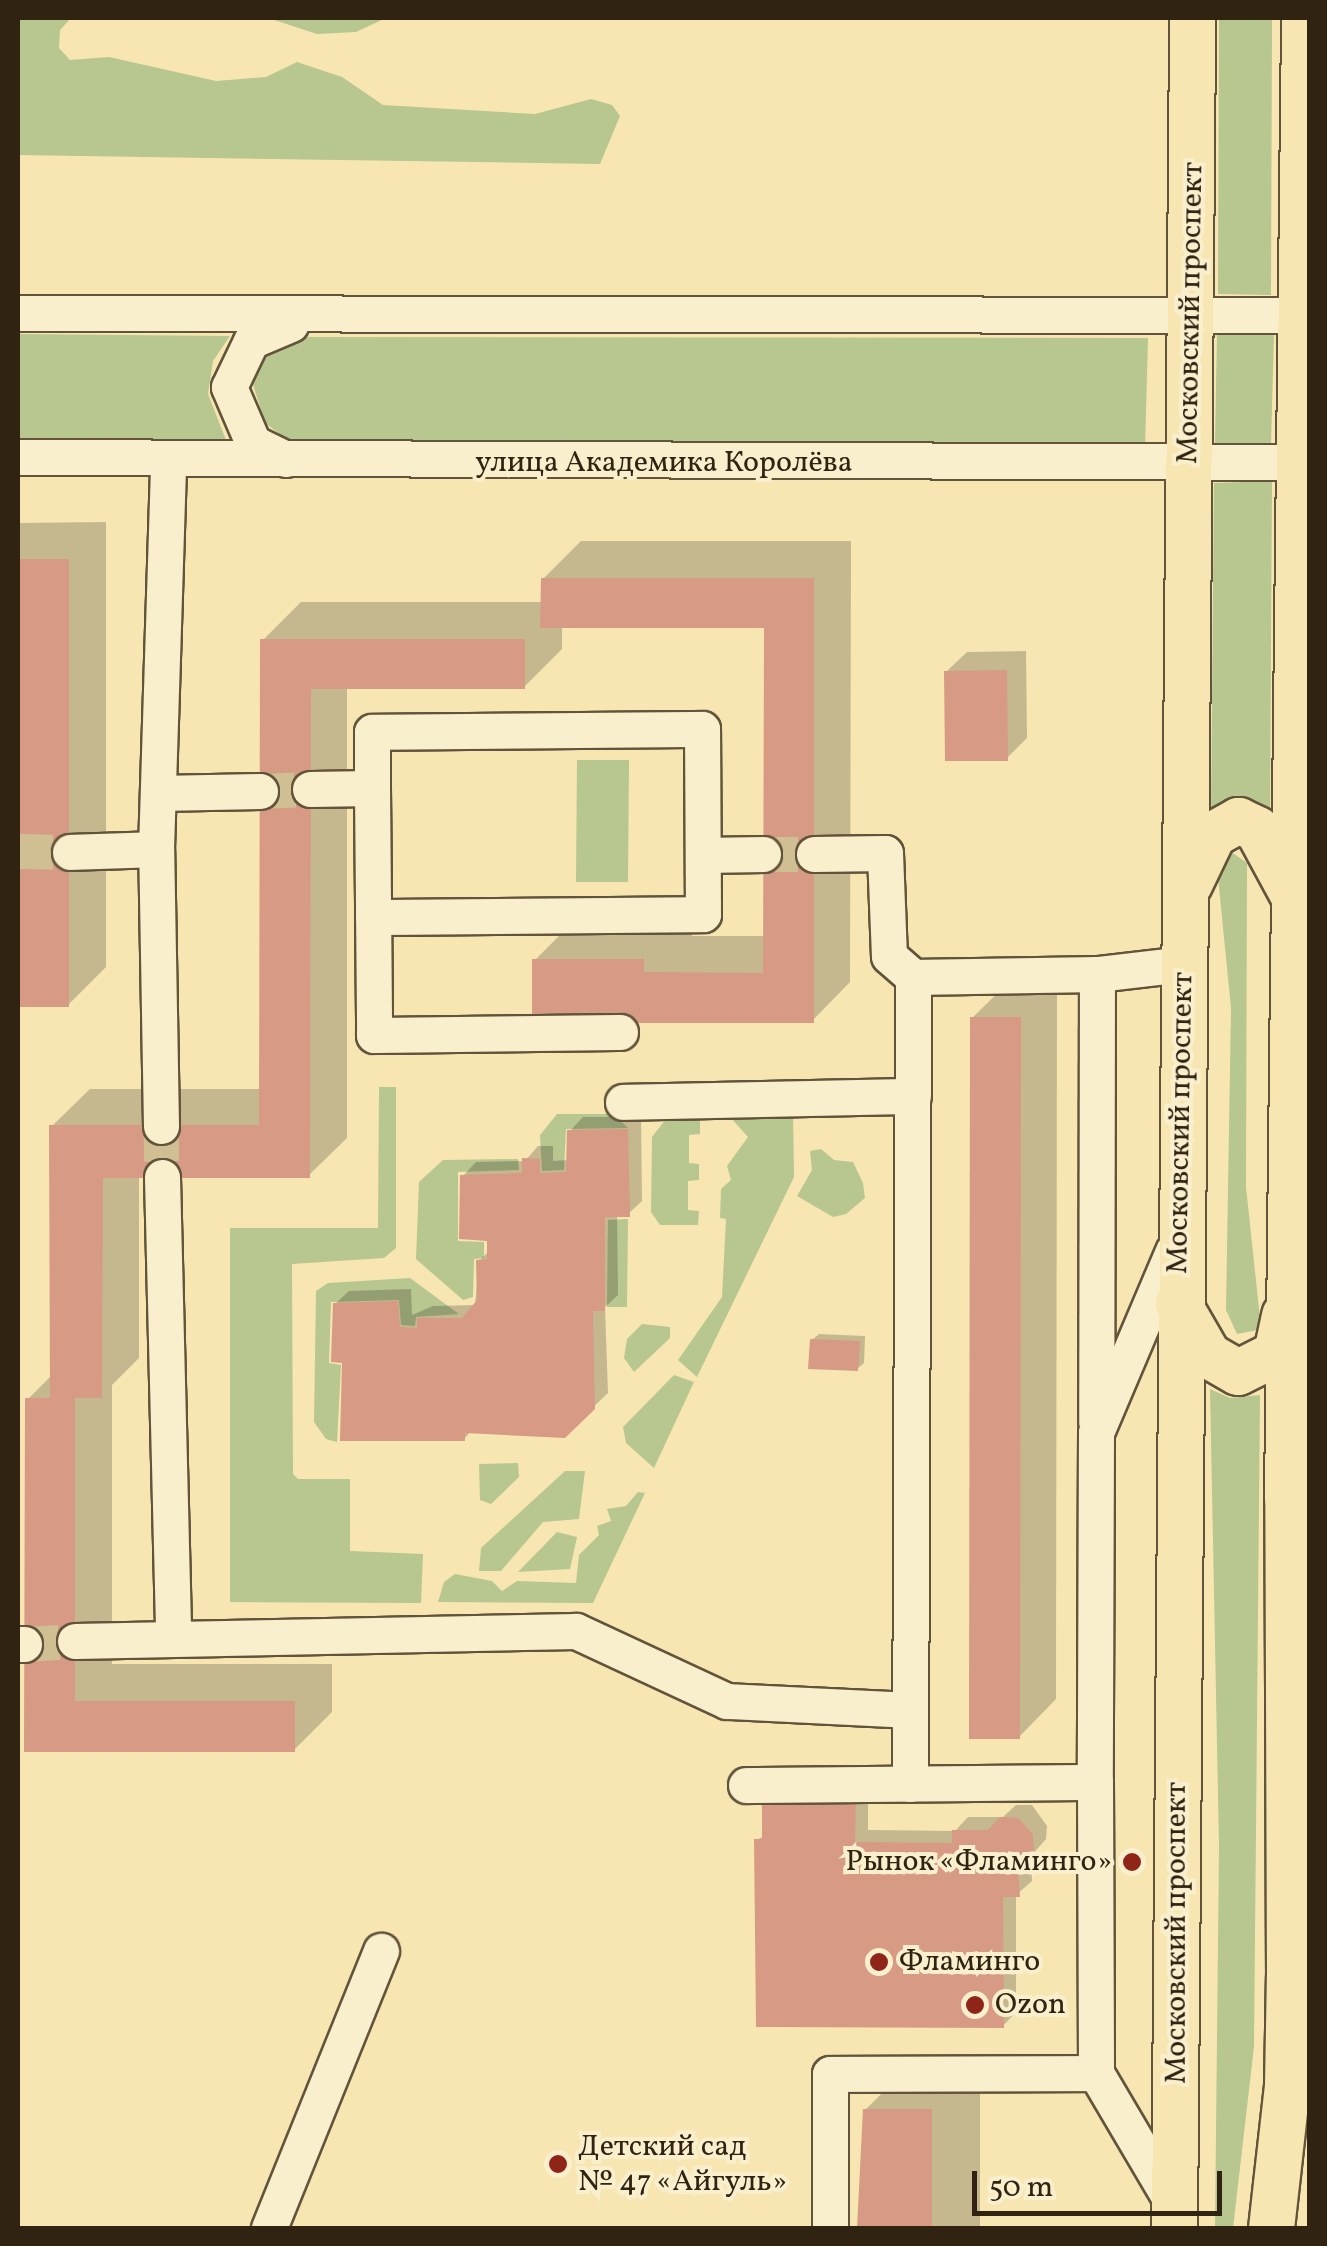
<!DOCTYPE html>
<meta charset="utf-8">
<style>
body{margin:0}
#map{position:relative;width:1327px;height:2246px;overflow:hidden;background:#f7e6b2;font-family:Vollkorn,serif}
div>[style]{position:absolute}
.green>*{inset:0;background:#b8c68f}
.shadow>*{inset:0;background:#0003}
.building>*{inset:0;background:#d79a84}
.minor-tunnel>*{height:35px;margin-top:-17.5px;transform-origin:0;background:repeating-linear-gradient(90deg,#cfbf92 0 35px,transparent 0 53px)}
.roads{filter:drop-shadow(2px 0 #62543a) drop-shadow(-2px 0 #62543a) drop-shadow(0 2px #62543a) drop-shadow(0 -2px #62543a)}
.minor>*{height:35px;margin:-17.5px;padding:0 17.5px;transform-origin:17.5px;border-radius:17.5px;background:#faefcd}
.major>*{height:45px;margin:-22.5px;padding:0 22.5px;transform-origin:22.5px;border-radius:22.5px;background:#f7e6b2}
.dots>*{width:28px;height:28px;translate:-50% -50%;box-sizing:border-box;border:5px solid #faefcd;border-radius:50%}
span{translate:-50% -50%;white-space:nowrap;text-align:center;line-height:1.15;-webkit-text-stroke:8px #faefcd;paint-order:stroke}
.street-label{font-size:30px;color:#302312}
.poi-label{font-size:30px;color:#302312}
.right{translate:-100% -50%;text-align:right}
.left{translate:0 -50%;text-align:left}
.frame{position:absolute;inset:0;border:20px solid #302312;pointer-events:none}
.scale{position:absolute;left:972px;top:2171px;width:250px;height:45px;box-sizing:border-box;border:5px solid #302312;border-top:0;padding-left:12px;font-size:30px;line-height:35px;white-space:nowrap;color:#302312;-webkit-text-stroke:8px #faefcd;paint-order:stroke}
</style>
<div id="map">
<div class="green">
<div style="clip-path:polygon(18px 18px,71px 18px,60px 30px,59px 48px,70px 60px,109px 57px,216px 81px,266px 77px,297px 62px,342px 77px,383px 105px,535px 114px,591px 99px,612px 105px,620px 116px,600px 164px,18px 155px)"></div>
<div style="clip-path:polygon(268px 18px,386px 18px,356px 32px,317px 34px)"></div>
<div style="clip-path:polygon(1219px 18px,1272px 18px,1271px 295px,1218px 294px)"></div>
<div style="clip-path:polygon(1217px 332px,1274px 333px,1271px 444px,1215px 443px)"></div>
<div style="clip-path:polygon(18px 334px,230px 336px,213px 361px,208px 394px,226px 440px,18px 438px)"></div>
<div style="clip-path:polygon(297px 337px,1148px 338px,1145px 448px,293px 444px,265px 423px,252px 381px,269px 348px)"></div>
<div style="clip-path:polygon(1272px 481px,1270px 818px,1211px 817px,1214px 483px)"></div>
<div style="clip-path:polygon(577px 760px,629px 760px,628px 882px,576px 882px)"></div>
<div style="clip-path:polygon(1230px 851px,1247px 863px,1246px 1187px,1260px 1318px,1258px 1330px,1237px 1334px,1226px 1310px,1231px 1008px,1217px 867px)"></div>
<div style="clip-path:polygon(379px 1087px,396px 1087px,396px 1248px,384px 1258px,292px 1264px,293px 1474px,298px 1479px,350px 1479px,350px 1551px,423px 1554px,421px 1603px,230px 1602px,230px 1228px,378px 1228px)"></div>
<div style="clip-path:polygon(722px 1108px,793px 1110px,794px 1177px,697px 1377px,678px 1360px,722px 1297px,726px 1219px,720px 1218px,721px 1189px,731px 1180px,727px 1166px,748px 1137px)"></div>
<div style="clip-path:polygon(700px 1113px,700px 1134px,689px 1135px,689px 1163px,699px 1164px,699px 1180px,688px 1181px,688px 1210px,699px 1211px,698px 1225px,660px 1225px,651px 1212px,652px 1137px,669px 1115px)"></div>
<div style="clip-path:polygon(557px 1114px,613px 1114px,628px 1128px,566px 1129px,564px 1170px,542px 1171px,540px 1135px)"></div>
<div style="clip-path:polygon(821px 1149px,834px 1160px,853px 1162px,863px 1183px,865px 1198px,846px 1214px,833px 1217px,797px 1196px,812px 1170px,810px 1151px)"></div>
<div style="clip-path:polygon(518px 1159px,519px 1170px,458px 1172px,458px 1241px,484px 1242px,484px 1258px,474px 1259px,473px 1297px,463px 1300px,416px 1259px,419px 1182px,443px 1160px)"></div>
<div style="clip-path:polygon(628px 1219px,627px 1307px,607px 1307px,608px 1220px)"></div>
<div style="clip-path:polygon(410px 1278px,459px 1314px,416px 1317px,415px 1326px,401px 1325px,399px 1300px,331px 1302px,329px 1363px,341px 1365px,337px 1442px,326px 1439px,314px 1422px,316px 1291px,328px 1283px)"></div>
<div style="clip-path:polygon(642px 1324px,670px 1327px,670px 1338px,634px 1372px,624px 1358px,627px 1339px)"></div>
<div style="clip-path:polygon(674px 1375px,694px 1382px,654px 1468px,626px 1443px,623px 1427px)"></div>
<div style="clip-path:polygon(1210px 1389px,1230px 1398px,1260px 1395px,1254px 2047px,1233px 2228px,1215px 2228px,1219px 1846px)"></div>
<div style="clip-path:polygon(518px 1463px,519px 1477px,491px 1504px,480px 1500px,479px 1464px)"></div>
<div style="clip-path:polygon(565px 1471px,585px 1471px,579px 1519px,543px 1522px,501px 1571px,479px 1571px,481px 1548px)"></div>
<div style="clip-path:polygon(638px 1492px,645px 1493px,593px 1603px,438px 1602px,444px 1582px,455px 1574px,492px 1581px,502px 1591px,517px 1581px,576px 1583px,579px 1555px,599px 1535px,597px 1526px,611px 1521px,607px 1509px,626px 1506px)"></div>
<div style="clip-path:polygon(557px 1532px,577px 1537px,570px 1569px,518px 1572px)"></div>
</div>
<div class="shadow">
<div style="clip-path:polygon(106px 522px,106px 967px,68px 1005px,18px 1005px,18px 523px)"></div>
<div style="clip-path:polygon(581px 541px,851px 541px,850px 982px,813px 1020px,535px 960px,584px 911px,692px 911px,692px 936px,766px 936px,766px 625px,562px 625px,562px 649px,524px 687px,347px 687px,347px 1138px,309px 1175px,139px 1175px,139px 1358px,112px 1385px,112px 1664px,332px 1664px,332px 1712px,294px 1750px,27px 1750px,27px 1400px,52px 1375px,52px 1126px,90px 1089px,262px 1089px,263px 640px,301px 602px,543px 602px,543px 579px)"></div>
<div style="clip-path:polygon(1026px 651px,1027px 738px,1007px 758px,946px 672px,967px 652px)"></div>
<div style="clip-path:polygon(1010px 981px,1057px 981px,1056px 1699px,1019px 1737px,972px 1018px)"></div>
<div style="clip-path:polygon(583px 1117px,641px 1117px,642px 1201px,628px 1214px,617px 1214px,618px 1295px,605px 1307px,608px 1393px,564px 1435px,471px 1431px,464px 1439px,345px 1361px,335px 1304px,349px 1291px,411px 1289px,412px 1315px,433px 1306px,475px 1305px,479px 1261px,490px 1250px,490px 1238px,463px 1176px,476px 1162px,525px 1161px,538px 1146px,553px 1146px,553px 1161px,569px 1160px,570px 1131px)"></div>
<div style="clip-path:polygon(819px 1334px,865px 1336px,864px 1363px,857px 1369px,812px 1340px)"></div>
<div style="clip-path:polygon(868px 1788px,868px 1830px,955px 1831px,968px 1817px,1003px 1817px,1016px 1805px,1032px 1805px,1047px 1826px,1046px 1839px,1031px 1856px,1032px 1881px,1016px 1895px,1016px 2012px,1003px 2026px,756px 1840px)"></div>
<div style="clip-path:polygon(914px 2062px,980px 2062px,980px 2228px,861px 2228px,865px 2110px)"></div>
</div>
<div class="building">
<div style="clip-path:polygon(18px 559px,69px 559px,69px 1007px,18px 1007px)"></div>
<div style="clip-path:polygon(541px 578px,814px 578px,814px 1023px,532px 1023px,532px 959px,644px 959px,644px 972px,763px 973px,764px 628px,540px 628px)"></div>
<div style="clip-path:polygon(260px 639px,525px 639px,525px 689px,311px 689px,310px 1178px,103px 1178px,102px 1398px,75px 1398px,75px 1701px,295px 1701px,295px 1752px,24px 1752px,25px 1398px,50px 1398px,49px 1125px,259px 1125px)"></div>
<div style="clip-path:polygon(1007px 670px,1008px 761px,945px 761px,944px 671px)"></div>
<div style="clip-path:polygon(970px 1017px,1021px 1017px,1020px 1739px,969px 1739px)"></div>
<div style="clip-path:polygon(628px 1129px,630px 1217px,605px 1217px,605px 1311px,593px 1311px,595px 1409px,565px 1438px,465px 1433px,465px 1441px,340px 1441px,342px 1363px,331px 1362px,333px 1303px,398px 1301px,400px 1327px,417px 1328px,417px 1318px,462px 1318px,477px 1300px,476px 1260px,487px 1259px,487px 1241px,459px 1239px,460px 1175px,522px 1173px,522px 1158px,540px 1159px,540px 1173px,566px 1172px,567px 1130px)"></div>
<div style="clip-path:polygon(810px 1339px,860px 1341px,858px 1371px,808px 1369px)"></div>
<div style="clip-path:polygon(856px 1800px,855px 1842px,952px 1843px,952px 1830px,988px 1830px,1000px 1817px,1018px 1818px,1033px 1834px,1034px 1855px,1018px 1871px,1020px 1897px,1003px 1897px,1004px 2028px,756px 2027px,754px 1839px,762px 1839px,762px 1802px)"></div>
<div style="clip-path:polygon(863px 2109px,932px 2109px,932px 2228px,857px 2228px)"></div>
</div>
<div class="minor-tunnel">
<div style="left:260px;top:791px;width:50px;rotate:-2.3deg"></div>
<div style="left:18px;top:851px;width:52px;rotate:1.1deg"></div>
<div style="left:763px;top:854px;width:51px"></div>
<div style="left:161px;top:1126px;width:51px;rotate:88.9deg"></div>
<div style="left:24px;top:1644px;width:51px;rotate:-3.4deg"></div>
</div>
<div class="roads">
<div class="minor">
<div style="left:18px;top:313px;width:1292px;rotate:0.09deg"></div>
<div style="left:18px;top:457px;width:1292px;rotate:0.22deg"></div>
<div style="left:286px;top:459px;width:37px;rotate:-154deg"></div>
<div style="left:253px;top:443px;width:61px;rotate:-113.2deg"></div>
<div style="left:229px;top:387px;width:51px;rotate:-64.4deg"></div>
<div style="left:251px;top:341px;width:43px;rotate:-23deg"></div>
<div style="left:310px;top:789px;width:62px;rotate:-0.9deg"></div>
<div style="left:158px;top:793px;width:102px;rotate:-1.1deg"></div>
<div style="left:70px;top:852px;width:86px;rotate:-2deg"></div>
<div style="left:814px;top:854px;width:71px;rotate:-0.8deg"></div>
<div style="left:885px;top:853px;width:103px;rotate:87.8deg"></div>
<div style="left:889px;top:956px;width:32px;rotate:41deg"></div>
<div style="left:913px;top:977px;width:184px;rotate:-0.9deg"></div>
<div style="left:1097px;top:974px;width:447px;rotate:90.1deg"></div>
<div style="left:703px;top:855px;width:60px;rotate:-1deg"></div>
<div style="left:373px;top:917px;width:330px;rotate:-0.5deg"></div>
<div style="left:703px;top:914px;width:185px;rotate:-90.3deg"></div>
<div style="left:702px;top:729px;width:330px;rotate:179.5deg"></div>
<div style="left:372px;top:732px;width:56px;rotate:90deg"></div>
<div style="left:372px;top:788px;width:247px;rotate:89.5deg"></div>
<div style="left:374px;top:1035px;width:246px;rotate:-0.7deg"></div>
<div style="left:1097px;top:974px;width:88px;rotate:-6.6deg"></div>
<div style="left:623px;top:1102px;width:290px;rotate:-1.2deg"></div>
<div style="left:161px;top:1126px;width:277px;rotate:-91deg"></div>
<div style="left:156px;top:849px;width:391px;rotate:-88.2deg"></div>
<div style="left:162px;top:1177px;width:459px;rotate:88.6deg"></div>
<div style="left:1173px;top:1251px;width:197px;rotate:113deg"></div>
<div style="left:1096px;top:1432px;width:350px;rotate:90.2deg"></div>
<div style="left:1095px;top:1782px;width:291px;rotate:89.8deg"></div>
<div style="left:1096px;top:2073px;width:156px;rotate:59.5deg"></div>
<div style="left:75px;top:1641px;width:501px;rotate:-1.14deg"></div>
<div style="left:576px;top:1631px;width:166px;rotate:24.9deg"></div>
<div style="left:727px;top:1701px;width:182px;rotate:2.8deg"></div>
<div style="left:18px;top:1644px;width:6px"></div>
<div style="left:910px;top:1784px;width:807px;rotate:-89.79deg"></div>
<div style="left:746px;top:1785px;width:349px;rotate:-0.5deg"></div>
<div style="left:269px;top:2228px;width:299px;rotate:-68deg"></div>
<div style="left:830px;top:2228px;width:154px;rotate:-90deg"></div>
<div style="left:830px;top:2074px;width:266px;rotate:-0.2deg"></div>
</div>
<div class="major">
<div style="left:1189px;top:884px;width:55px;rotate:-64.4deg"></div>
<div style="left:1213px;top:834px;width:29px;rotate:-29deg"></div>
<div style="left:1238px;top:820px;width:21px;rotate:25deg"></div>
<div style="left:1257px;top:829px;width:72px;rotate:61.6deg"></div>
<div style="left:1178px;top:1303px;width:60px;rotate:60deg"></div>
<div style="left:1208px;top:1355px;width:34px;rotate:30deg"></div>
<div style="left:1238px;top:1372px;width:42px;rotate:-26.6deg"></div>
<div style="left:1276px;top:1353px;width:39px;rotate:-78deg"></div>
<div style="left:1174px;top:2228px;width:2210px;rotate:-89.53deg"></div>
<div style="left:1271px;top:2228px;width:144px;rotate:-83.6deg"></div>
<div style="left:1287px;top:2085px;width:110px;rotate:-89deg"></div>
<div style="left:1289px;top:1975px;width:477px;rotate:-90.2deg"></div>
<div style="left:1287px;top:1498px;width:1480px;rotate:-89.34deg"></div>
</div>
</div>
<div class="dots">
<div style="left:1132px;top:1862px;background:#8f2418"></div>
<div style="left:879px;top:1962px;background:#8f2418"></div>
<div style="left:975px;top:2005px;background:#8f2418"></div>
<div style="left:558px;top:2164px;background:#8f2418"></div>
</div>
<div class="street-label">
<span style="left:1191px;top:313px;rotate:-89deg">Московский проспект</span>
<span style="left:664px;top:463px">улица Академика Королёва</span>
<span style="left:1181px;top:1123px;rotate:-89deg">Московский проспект</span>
<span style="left:1177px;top:1933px;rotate:-90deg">Московский проспект</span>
</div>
<div class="poi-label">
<span class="right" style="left:1112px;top:1862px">Рынок «Фламинго»</span>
<span class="left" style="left:899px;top:1962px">Фламинго</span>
<span class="left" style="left:995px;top:2005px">Ozon</span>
<span class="left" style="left:578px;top:2164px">Детский сад<br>№ 47 «Айгуль»</span>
</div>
<div class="frame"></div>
<div class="scale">50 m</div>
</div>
